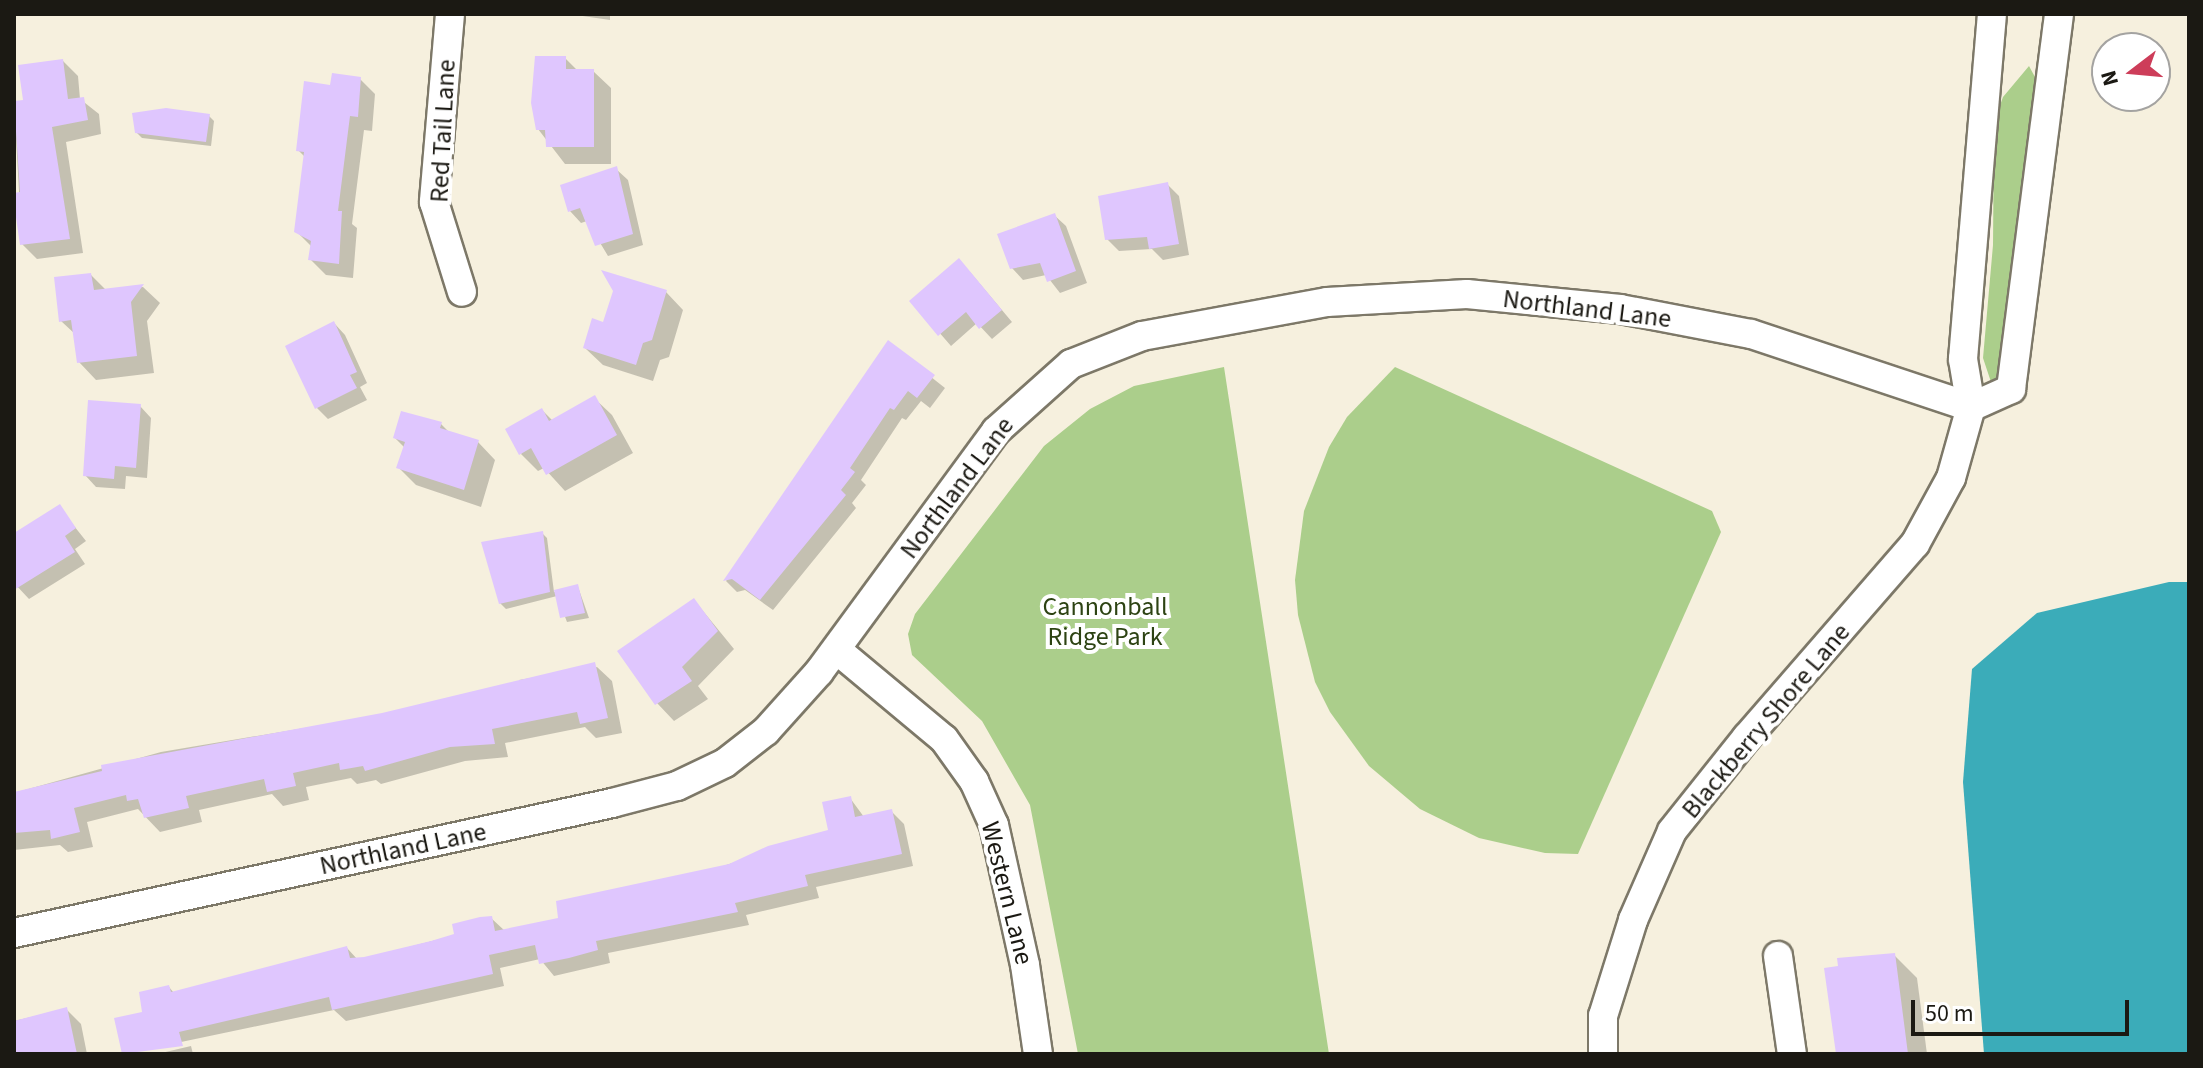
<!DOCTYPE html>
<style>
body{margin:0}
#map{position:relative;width:2203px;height:1068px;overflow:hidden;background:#f6f0de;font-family:"Source Sans 3",sans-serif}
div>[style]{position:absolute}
.green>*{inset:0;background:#abce8b}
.water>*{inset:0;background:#3bacb9}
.shadow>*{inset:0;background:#0003}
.building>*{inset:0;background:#dfc6fe}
.roads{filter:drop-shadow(2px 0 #7d7868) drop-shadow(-2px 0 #7d7868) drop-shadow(0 2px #7d7868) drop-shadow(0 -2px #7d7868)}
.minor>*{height:28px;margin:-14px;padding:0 14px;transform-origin:14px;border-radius:14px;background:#fff}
span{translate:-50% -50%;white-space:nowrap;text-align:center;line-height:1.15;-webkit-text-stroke:8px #fff;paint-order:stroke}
.street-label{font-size:26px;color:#1b1913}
.park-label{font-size:26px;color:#2d4313}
.frame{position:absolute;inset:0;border:16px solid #1b1913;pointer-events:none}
.north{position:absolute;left:2091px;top:32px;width:80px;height:80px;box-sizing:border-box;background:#fff;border:2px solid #a4a3a1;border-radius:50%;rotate:254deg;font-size:22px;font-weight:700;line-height:32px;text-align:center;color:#1b1913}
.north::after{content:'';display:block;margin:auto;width:28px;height:36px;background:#cd3d59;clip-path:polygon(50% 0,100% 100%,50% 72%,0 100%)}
.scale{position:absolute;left:1911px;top:1000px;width:218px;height:36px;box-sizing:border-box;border:4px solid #1b1913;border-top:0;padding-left:10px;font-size:24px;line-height:28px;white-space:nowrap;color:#1b1913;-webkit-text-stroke:6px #fff;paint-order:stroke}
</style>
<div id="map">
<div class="green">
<div style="clip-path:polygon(2029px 66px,2035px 77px,2017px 276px,2000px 376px,1991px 382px,1983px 358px,1993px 245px,1994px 122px,2003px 97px)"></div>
<div style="clip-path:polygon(1224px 367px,1329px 1054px,1078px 1054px,1030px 805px,982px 721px,912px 655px,908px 634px,915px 614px,1044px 446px,1090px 409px,1134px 386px)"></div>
<div style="clip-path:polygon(1395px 367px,1712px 511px,1721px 532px,1578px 854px,1545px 853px,1479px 838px,1420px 809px,1369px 766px,1330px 712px,1315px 682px,1298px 615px,1295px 580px,1304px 511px,1329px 447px,1347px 417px)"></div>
</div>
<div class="water">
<div style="clip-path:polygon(2169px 582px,2189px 582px,2189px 1054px,1984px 1054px,1963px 782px,1972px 669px,2037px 613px)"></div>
</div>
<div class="shadow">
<div style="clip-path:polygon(569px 14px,610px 14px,610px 20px)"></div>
<div style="clip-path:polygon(565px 58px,578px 71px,593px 71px,611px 88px,611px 164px,565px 164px,538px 129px)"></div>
<div style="clip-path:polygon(63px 61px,78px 76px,80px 99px,99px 114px,101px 134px,66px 142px,83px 253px,37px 259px,22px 244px,14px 103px,25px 102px)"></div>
<div style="clip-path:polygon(360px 79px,375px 94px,372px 131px,364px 130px,352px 224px,357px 228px,353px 278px,326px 275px,311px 260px,312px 247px,296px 231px,305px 157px,298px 150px,332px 87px)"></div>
<div style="clip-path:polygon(209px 116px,214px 121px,211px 146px,142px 138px,136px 132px)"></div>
<div style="clip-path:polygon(616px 169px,628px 180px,643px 245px,608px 256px,587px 221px,581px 223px,570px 211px)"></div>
<div style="clip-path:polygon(1167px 184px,1179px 196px,1189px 255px,1163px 260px,1152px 249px,1119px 251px,1107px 239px)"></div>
<div style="clip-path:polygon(1054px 215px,1066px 226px,1087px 283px,1060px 293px,1046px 275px,1023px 280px,1012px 268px)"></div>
<div style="clip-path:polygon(970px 272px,1012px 322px,992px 339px,977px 323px,951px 346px,912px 301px)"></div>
<div style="clip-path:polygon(91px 275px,106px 290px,143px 287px,160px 303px,147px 321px,154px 373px,96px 380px,79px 362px,75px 334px,61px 321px)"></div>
<div style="clip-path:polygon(666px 292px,683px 310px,669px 357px,660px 360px,653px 381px,603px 365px,585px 348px,605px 324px)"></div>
<div style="clip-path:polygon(334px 323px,345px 335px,367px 383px,360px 387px,367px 400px,328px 419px,317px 408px)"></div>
<div style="clip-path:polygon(888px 343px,945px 388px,930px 408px,921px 401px,906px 420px,902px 418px,861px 480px,866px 485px,852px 503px,856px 508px,773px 610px,745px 590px,737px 592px,726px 581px)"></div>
<div style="clip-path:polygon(594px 398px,612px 415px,633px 453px,565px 491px,544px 468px,538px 471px,521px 454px,542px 410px,553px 421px)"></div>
<div style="clip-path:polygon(140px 406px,151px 418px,147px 478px,126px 476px,125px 489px,96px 487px,85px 475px)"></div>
<div style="clip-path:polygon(441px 424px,451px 434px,478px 442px,495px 460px,481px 507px,416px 485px,399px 468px,405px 448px,395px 438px)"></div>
<div style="clip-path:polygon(59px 507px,86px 541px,75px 549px,85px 564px,29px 599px,14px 583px,14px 537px)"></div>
<div style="clip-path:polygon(542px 533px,547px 538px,554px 592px,578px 587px,589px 618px,567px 622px,557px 596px,506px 609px,500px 603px)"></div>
<div style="clip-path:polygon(694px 600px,734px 649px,698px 686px,708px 699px,674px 721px,657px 703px)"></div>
<div style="clip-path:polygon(597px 667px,612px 681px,622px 733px,596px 738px,585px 727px,505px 743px,508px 757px,465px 761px,381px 784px,376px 780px,357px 784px,351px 778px,306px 787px,309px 800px,283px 806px,272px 794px,199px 810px,202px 822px,160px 832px,138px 809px,87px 822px,93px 847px,68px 852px,60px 845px,14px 850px,14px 793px,161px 752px,382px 715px,520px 686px,519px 680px)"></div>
<div style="clip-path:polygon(850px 798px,864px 817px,891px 811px,904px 824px,913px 866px,816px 887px,819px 898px,746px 915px,749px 925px,608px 953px,610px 963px,554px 976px,540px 959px,500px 968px,504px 986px,346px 1021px,334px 1010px,124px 1054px,117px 1020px,144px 1014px,169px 987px,174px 993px,347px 948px,358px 960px,456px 935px,491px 918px,505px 931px,560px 919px,831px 831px)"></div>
<div style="clip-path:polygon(1894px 955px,1917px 978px,1927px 1054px,1837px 1054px)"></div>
<div style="clip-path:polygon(66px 1009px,81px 1024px,87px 1054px,14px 1054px,14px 1021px)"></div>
<div style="clip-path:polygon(191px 1046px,193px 1054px,157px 1054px)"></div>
</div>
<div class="building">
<div style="clip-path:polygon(535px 56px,566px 56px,566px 69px,594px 69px,594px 147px,546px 147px,545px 130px,536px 130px,531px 103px)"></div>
<div style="clip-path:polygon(63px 59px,68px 99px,84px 97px,88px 120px,52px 127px,70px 239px,20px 245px,14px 203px,14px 193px,20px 192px,14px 101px,23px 100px,18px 65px)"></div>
<div style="clip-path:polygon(332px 73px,361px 77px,358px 117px,350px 116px,338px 211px,342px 211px,339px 264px,308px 260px,311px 241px,294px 232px,304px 152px,296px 151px,304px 81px,330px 85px)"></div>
<div style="clip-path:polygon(166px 108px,210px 114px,206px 142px,135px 133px,132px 113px)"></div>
<div style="clip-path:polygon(617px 166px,633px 234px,595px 246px,580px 208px,568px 212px,560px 185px)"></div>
<div style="clip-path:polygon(1168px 182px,1179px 244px,1149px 249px,1147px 237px,1105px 240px,1098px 196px)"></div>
<div style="clip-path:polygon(1055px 213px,1076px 271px,1047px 282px,1040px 263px,1010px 269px,997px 234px)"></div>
<div style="clip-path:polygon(959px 258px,1002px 310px,979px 329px,966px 312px,938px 336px,909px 301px)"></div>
<div style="clip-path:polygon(601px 270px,667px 290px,652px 340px,643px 343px,636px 365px,583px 348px,592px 318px,603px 322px,613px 291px)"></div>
<div style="clip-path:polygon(91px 273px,94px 290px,144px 284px,131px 302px,137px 356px,77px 363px,71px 320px,59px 322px,54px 277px)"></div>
<div style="clip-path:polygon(334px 321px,357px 372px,350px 375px,357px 388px,315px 409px,285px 346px)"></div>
<div style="clip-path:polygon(888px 340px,935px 375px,917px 398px,908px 391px,894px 410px,890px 408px,850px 468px,855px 472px,841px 490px,846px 495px,760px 600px,732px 579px,723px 581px)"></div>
<div style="clip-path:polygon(595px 395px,617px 435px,546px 475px,531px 448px,519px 455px,505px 429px,542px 408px,549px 421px)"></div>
<div style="clip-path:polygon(88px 400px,141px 404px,136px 468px,115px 466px,114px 479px,83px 476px)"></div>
<div style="clip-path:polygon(401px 411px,442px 422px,440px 428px,479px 440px,464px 490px,396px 468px,405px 442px,393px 438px)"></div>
<div style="clip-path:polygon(60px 504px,76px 528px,65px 536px,75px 552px,14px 590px,14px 533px)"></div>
<div style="clip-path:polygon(543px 531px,550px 592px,499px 604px,481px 542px)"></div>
<div style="clip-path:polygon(578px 584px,585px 613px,560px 618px,554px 590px)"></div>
<div style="clip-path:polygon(694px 598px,718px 631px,682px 667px,692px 681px,655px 705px,617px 651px)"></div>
<div style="clip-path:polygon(595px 662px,608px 718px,580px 724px,577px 712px,492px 729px,495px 744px,450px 747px,365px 771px,363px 766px,340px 770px,339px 763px,293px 773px,296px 786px,267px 792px,264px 779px,186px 796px,189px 808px,144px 818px,138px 799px,127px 801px,126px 795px,74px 808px,80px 832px,51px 839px,50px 830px,14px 833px,14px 792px,102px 771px,101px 765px,382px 713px)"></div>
<div style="clip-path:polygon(851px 796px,855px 817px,892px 809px,902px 854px,805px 875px,808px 886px,735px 903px,738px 912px,596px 941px,598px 950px,569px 958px,539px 964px,535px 945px,489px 955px,493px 974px,332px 1010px,329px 997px,179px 1032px,183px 1046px,122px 1054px,114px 1018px,142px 1012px,139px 992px,169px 985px,171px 992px,347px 946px,350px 958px,364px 957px,431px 941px,454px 934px,452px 924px,480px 917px,492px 916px,495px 931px,558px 918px,556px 901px,729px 864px,768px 846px,828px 830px,822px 802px)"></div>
<div style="clip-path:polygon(1895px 953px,1908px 1054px,1836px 1054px,1824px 968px,1838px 966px,1837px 958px)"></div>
<div style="clip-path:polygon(67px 1007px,77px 1054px,14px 1054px,14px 1021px)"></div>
</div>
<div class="roads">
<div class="minor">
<div style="left:450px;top:14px;width:189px;rotate:94.9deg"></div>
<div style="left:434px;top:202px;width:94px;rotate:72.7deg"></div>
<div style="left:1971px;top:407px;width:44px;rotate:-24.2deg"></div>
<div style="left:2011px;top:389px;width:378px;rotate:-82.7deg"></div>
<div style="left:837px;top:650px;width:139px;rotate:39.8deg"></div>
<div style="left:944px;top:739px;width:52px;rotate:54.5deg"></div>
<div style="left:974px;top:781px;width:48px;rotate:65.6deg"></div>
<div style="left:994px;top:825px;width:143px;rotate:77.5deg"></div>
<div style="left:1025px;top:965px;width:90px;rotate:81.7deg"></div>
<div style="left:14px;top:933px;width:612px;rotate:-12.26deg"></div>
<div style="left:612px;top:803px;width:67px;rotate:-14.7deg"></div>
<div style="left:677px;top:786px;width:53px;rotate:-25.6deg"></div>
<div style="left:725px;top:763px;width:52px;rotate:-38deg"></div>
<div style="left:766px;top:731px;width:79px;rotate:-48.1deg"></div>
<div style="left:819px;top:672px;width:299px;rotate:-53.7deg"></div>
<div style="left:996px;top:431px;width:101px;rotate:-41.8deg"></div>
<div style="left:1071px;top:364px;width:76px;rotate:-21.5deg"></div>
<div style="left:1142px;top:336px;width:188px;rotate:-10.4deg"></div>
<div style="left:1327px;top:302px;width:140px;rotate:-3.3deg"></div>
<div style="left:1467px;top:294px;width:154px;rotate:5.6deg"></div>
<div style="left:1620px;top:309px;width:133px;rotate:10.8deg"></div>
<div style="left:1751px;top:334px;width:232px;rotate:18.4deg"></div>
<div style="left:1778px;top:956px;width:99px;rotate:81.9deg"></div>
<div style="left:1603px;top:1054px;width:38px;rotate:-90deg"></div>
<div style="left:1603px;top:1016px;width:101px;rotate:-72.6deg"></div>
<div style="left:1633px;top:920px;width:97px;rotate:-66.3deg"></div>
<div style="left:1672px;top:831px;width:120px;rotate:-51.4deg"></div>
<div style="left:1747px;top:737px;width:256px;rotate:-49deg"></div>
<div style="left:1915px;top:544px;width:75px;rotate:-61.4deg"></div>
<div style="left:1951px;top:478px;width:74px;rotate:-74.3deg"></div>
<div style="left:1971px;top:407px;width:49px;rotate:-99.5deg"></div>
<div style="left:1963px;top:359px;width:346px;rotate:-85.2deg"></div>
</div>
</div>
<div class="street-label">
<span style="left:443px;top:131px;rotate:-87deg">Red Tail Lane</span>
<span style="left:1587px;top:309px;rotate:7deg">Northland Lane</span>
<span style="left:957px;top:488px;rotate:-53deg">Northland Lane</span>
<span style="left:1766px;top:721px;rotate:-50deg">Blackberry Shore Lane</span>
<span style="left:403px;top:849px;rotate:-12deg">Northland Lane</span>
<span style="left:1007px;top:893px;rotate:76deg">Western Lane</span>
</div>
<div class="park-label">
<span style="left:1105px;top:622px">Cannonball<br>Ridge Park</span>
</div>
<div class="frame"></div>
<div class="north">N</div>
<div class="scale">50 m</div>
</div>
